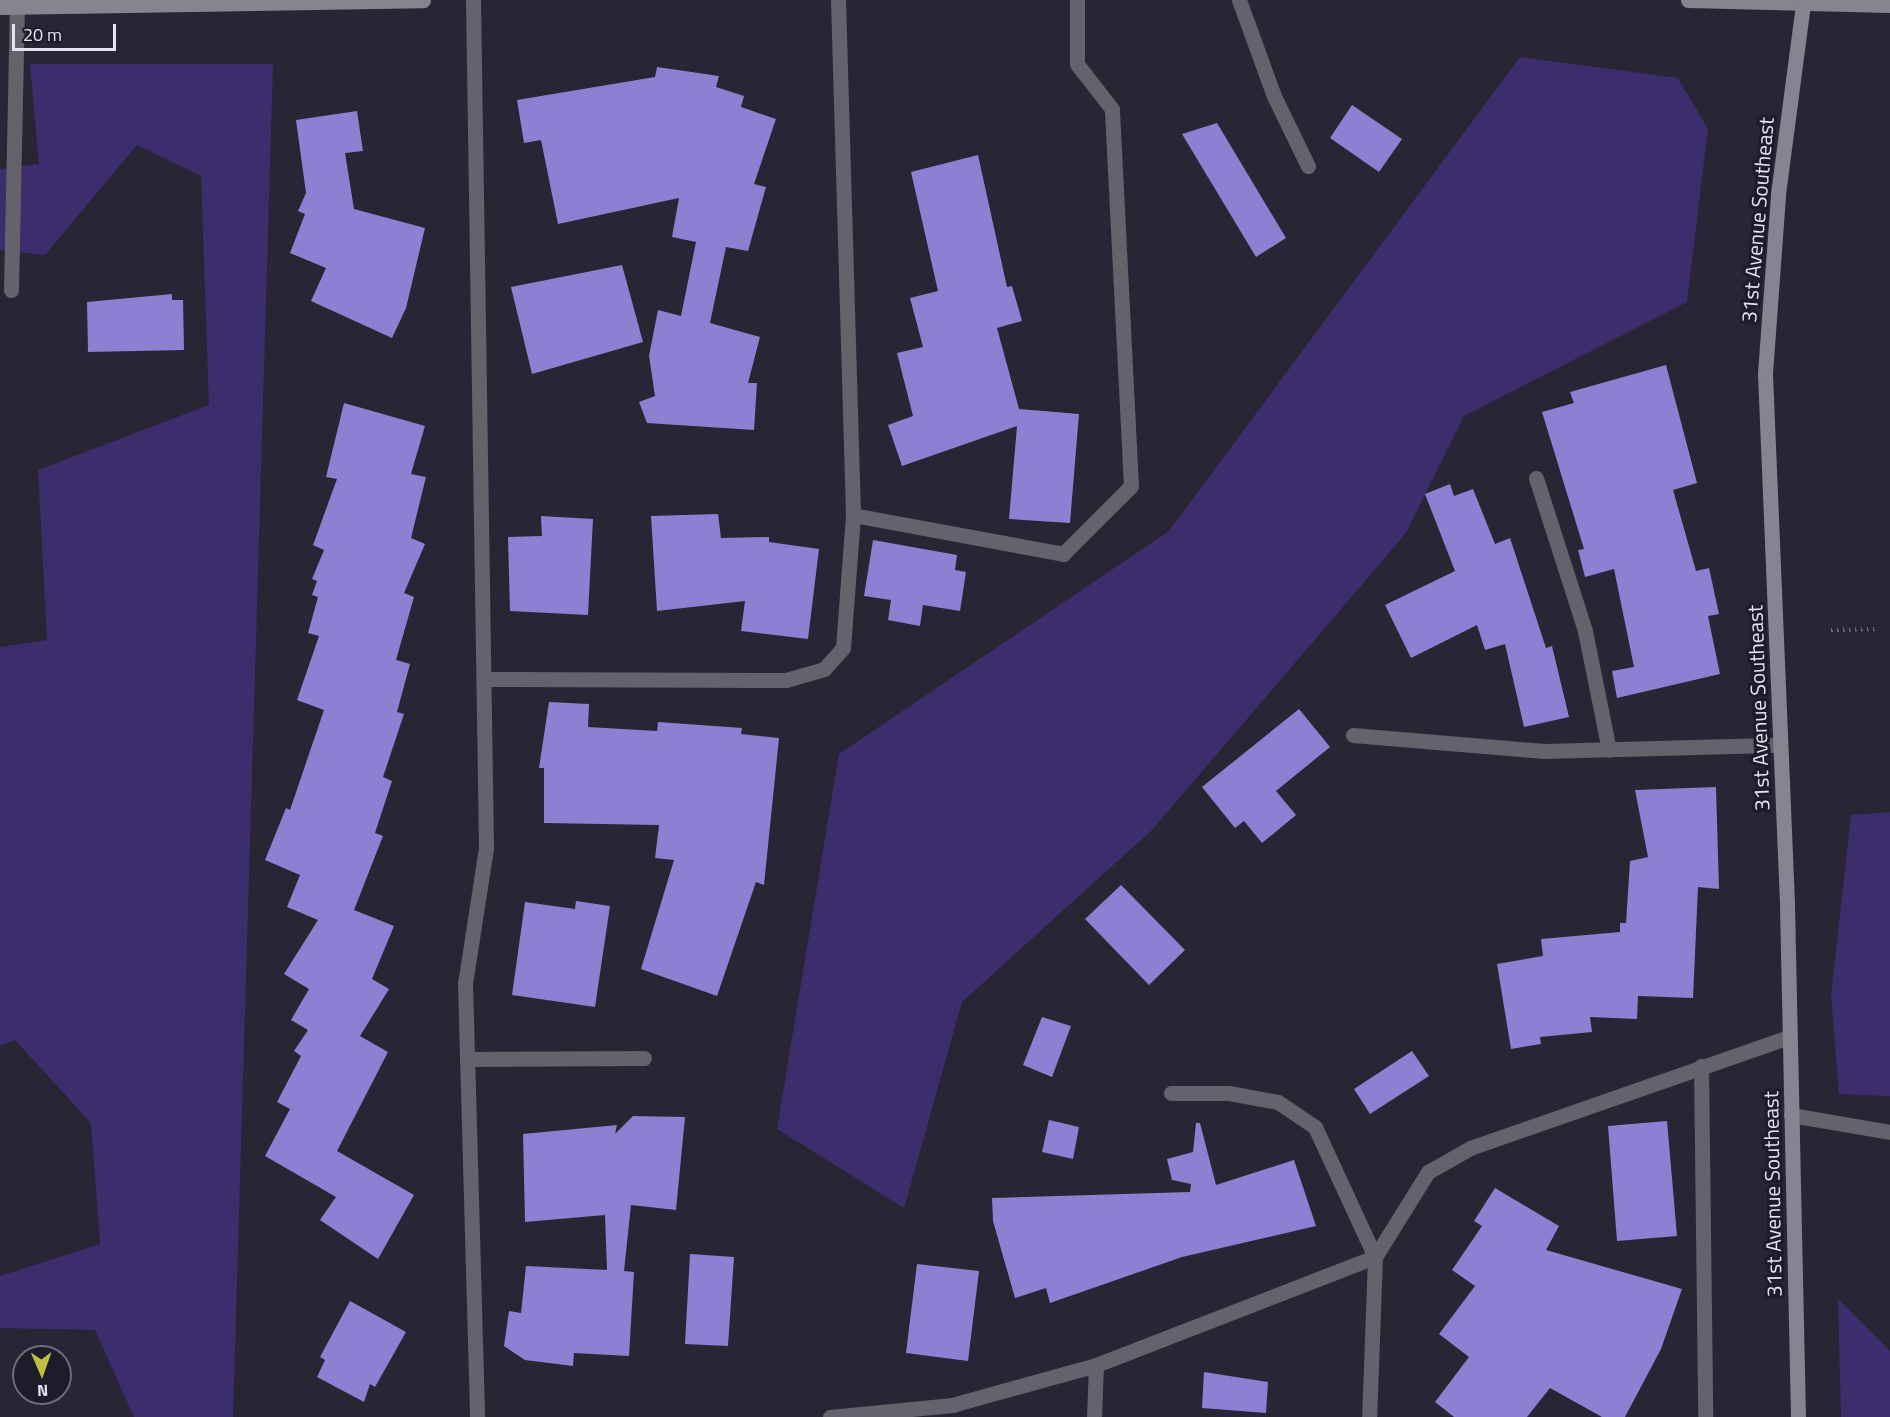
<!DOCTYPE html>
<style>
body{margin:0}
#map{position:relative;width:1890px;height:1417px;overflow:hidden;background:#282635;font-family:"Titillium Web",sans-serif}
div>[style]{position:absolute}
.green>*{inset:0;background:#3c2d6d}
.building>*{inset:0;background:#8e7fd2}
.path>*{height:4px;margin-top:-2px;transform-origin:0;background:repeating-linear-gradient(90deg,#706f7c 0 1.5px,transparent 0 6px)}
.lane>*{height:15px;margin:-7.5px;padding:0 7.5px;transform-origin:7.5px;border-radius:7.5px;background:#64636b}
.street>*{height:15px;margin:-7.5px;padding:0 7.5px;transform-origin:7.5px;border-radius:7.5px;background:#64636b}
.secondary>*{height:15px;margin:-7.5px;padding:0 7.5px;transform-origin:7.5px;border-radius:7.5px;background:#858491}
span{translate:-50% -50%;white-space:nowrap;text-align:center;line-height:1.15;-webkit-text-stroke:6px #1e1c2b;paint-order:stroke}
.street-label{font-size:21px;color:#e4e3ee}
.north{position:absolute;left:12px;top:1345px;width:60px;height:60px;box-sizing:border-box;background:#1e1c2b;border:2px solid #6d6c79;border-radius:50%;rotate:178deg;font-size:16px;font-weight:700;line-height:24px;text-align:center;color:#e4e3ee}
.north::after{content:'';display:block;margin:auto;width:21px;height:27px;background:#bcbf43;clip-path:polygon(50% 0,100% 100%,50% 72%,0 100%)}
.scale{position:absolute;left:12px;top:24px;width:104px;height:27px;box-sizing:border-box;border:3px solid #e4e3ee;border-top:0;padding-left:8px;font-size:18px;line-height:21px;white-space:nowrap;color:#e4e3ee;-webkit-text-stroke:4px #1e1c2b;paint-order:stroke}
</style>
<div id="map">
<div class="green">
<div style="clip-path:polygon(1520px 57px,1678px 78px,1708px 129px,1687px 302px,1464px 416px,1406px 533px,1152px 830px,962px 1002px,904px 1208px,777px 1129px,839px 754px,1169px 531px)"></div>
<div style="clip-path:polygon(30px 64px,273px 64px,233px 1417px,134px 1417px,95px 1330px,0 1328px,0 1276px,100px 1244px,91px 1123px,15px 1040px,0 1046px,0 647px,47px 640px,38px 470px,209px 405px,201px 176px,137px 145px,45px 255px,0 250px,0 169px,39px 164px)"></div>
<div style="clip-path:polygon(1890px 812px,1890px 1096px,1839px 1094px,1831px 995px,1851px 815px)"></div>
<div style="clip-path:polygon(1838px 1299px,1890px 1351px,1890px 1417px,1841px 1417px)"></div>
</div>
<div class="building">
<div style="clip-path:polygon(657px 67px,719px 76px,716px 87px,744px 96px,741px 107px,776px 119px,754px 184px,766px 187px,748px 251px,726px 247px,710px 323px,760px 337px,748px 383px,757px 383px,754px 430px,647px 423px,639px 402px,655px 396px,649px 356px,658px 310px,681px 316px,696px 242px,672px 237px,679px 198px,558px 224px,541px 140px,524px 143px,517px 100px,655px 77px)"></div>
<div style="clip-path:polygon(1352px 105px,1402px 139px,1379px 172px,1330px 138px)"></div>
<div style="clip-path:polygon(357px 111px,363px 151px,345px 153px,354px 209px,425px 228px,406px 308px,392px 338px,311px 301px,326px 268px,290px 253px,305px 214px,298px 211px,306px 193px,296px 120px)"></div>
<div style="clip-path:polygon(1217px 123px,1286px 238px,1256px 257px,1182px 134px)"></div>
<div style="clip-path:polygon(978px 155px,1007px 287px,1012px 286px,1022px 321px,997px 328px,1019px 409px,1079px 414px,1070px 523px,1009px 519px,1017px 426px,902px 466px,888px 425px,913px 416px,897px 353px,923px 347px,910px 298px,938px 291px,911px 172px)"></div>
<div style="clip-path:polygon(622px 265px,643px 342px,532px 374px,511px 287px)"></div>
<div style="clip-path:polygon(172px 294px,172px 300px,183px 300px,184px 350px,88px 352px,87px 302px)"></div>
<div style="clip-path:polygon(1666px 365px,1697px 483px,1673px 490px,1696px 571px,1709px 568px,1719px 614px,1708px 616px,1720px 674px,1617px 698px,1612px 671px,1634px 667px,1614px 569px,1585px 577px,1578px 550px,1584px 549px,1542px 412px,1574px 403px,1570px 392px)"></div>
<div style="clip-path:polygon(344px 403px,425px 426px,411px 474px,426px 477px,411px 538px,425px 544px,404px 593px,414px 597px,396px 660px,410px 664px,397px 712px,404px 714px,383px 777px,392px 781px,375px 833px,383px 836px,354px 910px,394px 926px,372px 979px,389px 989px,360px 1036px,388px 1052px,337px 1151px,414px 1195px,378px 1259px,320px 1220px,336px 1197px,265px 1156px,290px 1109px,277px 1102px,301px 1056px,294px 1051px,308px 1030px,291px 1020px,309px 989px,284px 974px,318px 920px,287px 907px,300px 875px,265px 860px,286px 808px,290px 810px,324px 710px,297px 700px,319px 636px,308px 633px,318px 597px,312px 595px,317px 581px,312px 579px,324px 550px,313px 545px,337px 479px,326px 477px)"></div>
<div style="clip-path:polygon(1450px 484px,1454px 496px,1473px 489px,1495px 544px,1510px 538px,1546px 648px,1552px 646px,1569px 717px,1524px 727px,1505px 644px,1485px 650px,1477px 625px,1411px 658px,1385px 605px,1455px 571px,1425px 494px)"></div>
<div style="clip-path:polygon(718px 514px,721px 538px,769px 537px,769px 542px,819px 549px,808px 639px,741px 631px,745px 601px,657px 611px,651px 516px)"></div>
<div style="clip-path:polygon(541px 516px,593px 519px,588px 615px,510px 611px,508px 537px,542px 536px)"></div>
<div style="clip-path:polygon(873px 540px,957px 555px,955px 570px,966px 572px,960px 611px,923px 605px,920px 626px,888px 620px,891px 600px,864px 596px)"></div>
<div style="clip-path:polygon(549px 702px,589px 704px,588px 727px,657px 731px,658px 722px,742px 728px,741px 734px,779px 738px,764px 885px,756px 882px,717px 996px,641px 969px,674px 860px,655px 858px,659px 825px,544px 823px,544px 768px,539px 768px)"></div>
<div style="clip-path:polygon(1299px 709px,1330px 747px,1276px 791px,1296px 815px,1262px 843px,1244px 821px,1235px 828px,1202px 787px)"></div>
<div style="clip-path:polygon(1716px 787px,1719px 889px,1698px 887px,1693px 998px,1638px 996px,1637px 1019px,1590px 1017px,1592px 1032px,1540px 1037px,1541px 1044px,1511px 1049px,1497px 964px,1543px 956px,1541px 939px,1620px 932px,1620px 923px,1626px 923px,1630px 861px,1648px 857px,1635px 790px)"></div>
<div style="clip-path:polygon(1121px 885px,1185px 950px,1149px 985px,1085px 919px)"></div>
<div style="clip-path:polygon(576px 901px,610px 906px,595px 1007px,512px 995px,525px 902px,575px 909px)"></div>
<div style="clip-path:polygon(1042px 1017px,1071px 1026px,1052px 1077px,1023px 1065px)"></div>
<div style="clip-path:polygon(1412px 1051px,1429px 1076px,1370px 1114px,1354px 1089px)"></div>
<div style="clip-path:polygon(633px 1116px,685px 1117px,676px 1210px,631px 1205px,624px 1271px,634px 1272px,629px 1356px,574px 1353px,573px 1366px,525px 1360px,504px 1346px,509px 1311px,521px 1313px,526px 1266px,607px 1270px,605px 1215px,525px 1222px,523px 1134px,617px 1125px,615px 1134px)"></div>
<div style="clip-path:polygon(1049px 1120px,1079px 1127px,1073px 1159px,1042px 1152px)"></div>
<div style="clip-path:polygon(1667px 1121px,1677px 1236px,1617px 1241px,1608px 1126px)"></div>
<div style="clip-path:polygon(1196px 1123px,1200px 1123px,1216px 1185px,1294px 1160px,1316px 1226px,1182px 1257px,1050px 1303px,1046px 1288px,1015px 1298px,993px 1221px,992px 1198px,1190px 1192px,1191px 1184px,1172px 1180px,1167px 1159px,1193px 1152px)"></div>
<div style="clip-path:polygon(1495px 1188px,1559px 1226px,1546px 1250px,1682px 1289px,1661px 1349px,1625px 1417px,1602px 1417px,1550px 1388px,1527px 1417px,1454px 1417px,1435px 1402px,1469px 1357px,1439px 1334px,1475px 1286px,1452px 1270px,1482px 1226px,1474px 1221px)"></div>
<div style="clip-path:polygon(690px 1254px,734px 1257px,728px 1346px,685px 1344px)"></div>
<div style="clip-path:polygon(917px 1264px,979px 1271px,968px 1361px,906px 1353px)"></div>
<div style="clip-path:polygon(350px 1301px,406px 1332px,375px 1387px,370px 1384px,364px 1402px,317px 1377px,325px 1360px,320px 1357px)"></div>
<div style="clip-path:polygon(1204px 1372px,1268px 1382px,1266px 1413px,1202px 1408px)"></div>
</div>
<div class="path">
<div style="left:1831px;top:630px;width:46px;rotate:-1.2deg"></div>
</div>
<div class="lane">
<div style="left:1239px;top:0;width:102px;rotate:70deg"></div>
<div style="left:1274px;top:96px;width:78px;rotate:64.1deg"></div>
<div style="left:11px;top:290px;width:283px;rotate:-88.8deg"></div>
<div style="left:1536px;top:478px;width:161px;rotate:72.2deg"></div>
<div style="left:1585px;top:631px;width:121px;rotate:78.6deg"></div>
<div style="left:1353px;top:735px;width:192px;rotate:4.8deg"></div>
<div style="left:1544px;top:751px;width:236px;rotate:-1.5deg"></div>
<div style="left:467px;top:1059px;width:177px;rotate:-0.3deg"></div>
<div style="left:1791px;top:1115px;width:100px;rotate:9.7deg"></div>
</div>
<div class="street">
<div style="left:473px;top:0;width:848px;rotate:89.12deg"></div>
<div style="left:486px;top:848px;width:137px;rotate:98.8deg"></div>
<div style="left:465px;top:983px;width:434px;rotate:88.4deg"></div>
<div style="left:838px;top:0;width:515px;rotate:88.33deg"></div>
<div style="left:853px;top:515px;width:214px;rotate:10.5deg"></div>
<div style="left:1063px;top:554px;width:96px;rotate:-45deg"></div>
<div style="left:1131px;top:486px;width:377px;rotate:-92.9deg"></div>
<div style="left:1112px;top:109px;width:57px;rotate:-127.9deg"></div>
<div style="left:1077px;top:64px;width:64px;rotate:-90deg"></div>
<div style="left:485px;top:679px;width:301px;rotate:0.2deg"></div>
<div style="left:786px;top:680px;width:40px;rotate:-16deg"></div>
<div style="left:824px;top:669px;width:28px;rotate:-48deg"></div>
<div style="left:843px;top:648px;width:133px;rotate:-85.7deg"></div>
<div style="left:1701px;top:1066px;width:351px;rotate:89.3deg"></div>
<div style="left:1171px;top:1093px;width:58px"></div>
<div style="left:1229px;top:1093px;width:50px;rotate:10.4deg"></div>
<div style="left:1278px;top:1102px;width:45px;rotate:34deg"></div>
<div style="left:1315px;top:1127px;width:143px;rotate:65.2deg"></div>
<div style="left:1375px;top:1257px;width:100px;rotate:-58.1deg"></div>
<div style="left:1428px;top:1172px;width:48px;rotate:-29.7deg"></div>
<div style="left:1470px;top:1148px;width:338px;rotate:-19.2deg"></div>
<div style="left:830px;top:1417px;width:123px;rotate:-5.6deg"></div>
<div style="left:952px;top:1405px;width:149px;rotate:-15.5deg"></div>
<div style="left:1094px;top:1417px;width:52px;rotate:-87.8deg"></div>
<div style="left:1096px;top:1365px;width:299px;rotate:-21.2deg"></div>
<div style="left:1375px;top:1257px;width:160px;rotate:92.1deg"></div>
</div>
<div class="secondary">
<div style="left:1688px;top:0;width:202px;rotate:1.4deg"></div>
<div style="left:0;top:7px;width:423px;rotate:-0.9deg"></div>
<div style="left:1798px;top:1417px;width:514px;rotate:-91.23deg"></div>
<div style="left:1787px;top:903px;width:530px;rotate:-92.38deg"></div>
<div style="left:1765px;top:373px;width:179px;rotate:-85.8deg"></div>
<div style="left:1778px;top:194px;width:192px;rotate:-82.5deg"></div>
</div>
<div class="street-label">
<span style="left:1757px;top:220px;rotate:-85deg">31st Avenue Southeast</span>
<span style="left:1758px;top:708px;rotate:-92deg">31st Avenue Southeast</span>
<span style="left:1772px;top:1194px;rotate:-91deg">31st Avenue Southeast</span>
</div>
<div class="north">N</div>
<div class="scale">20 m</div>
</div>
